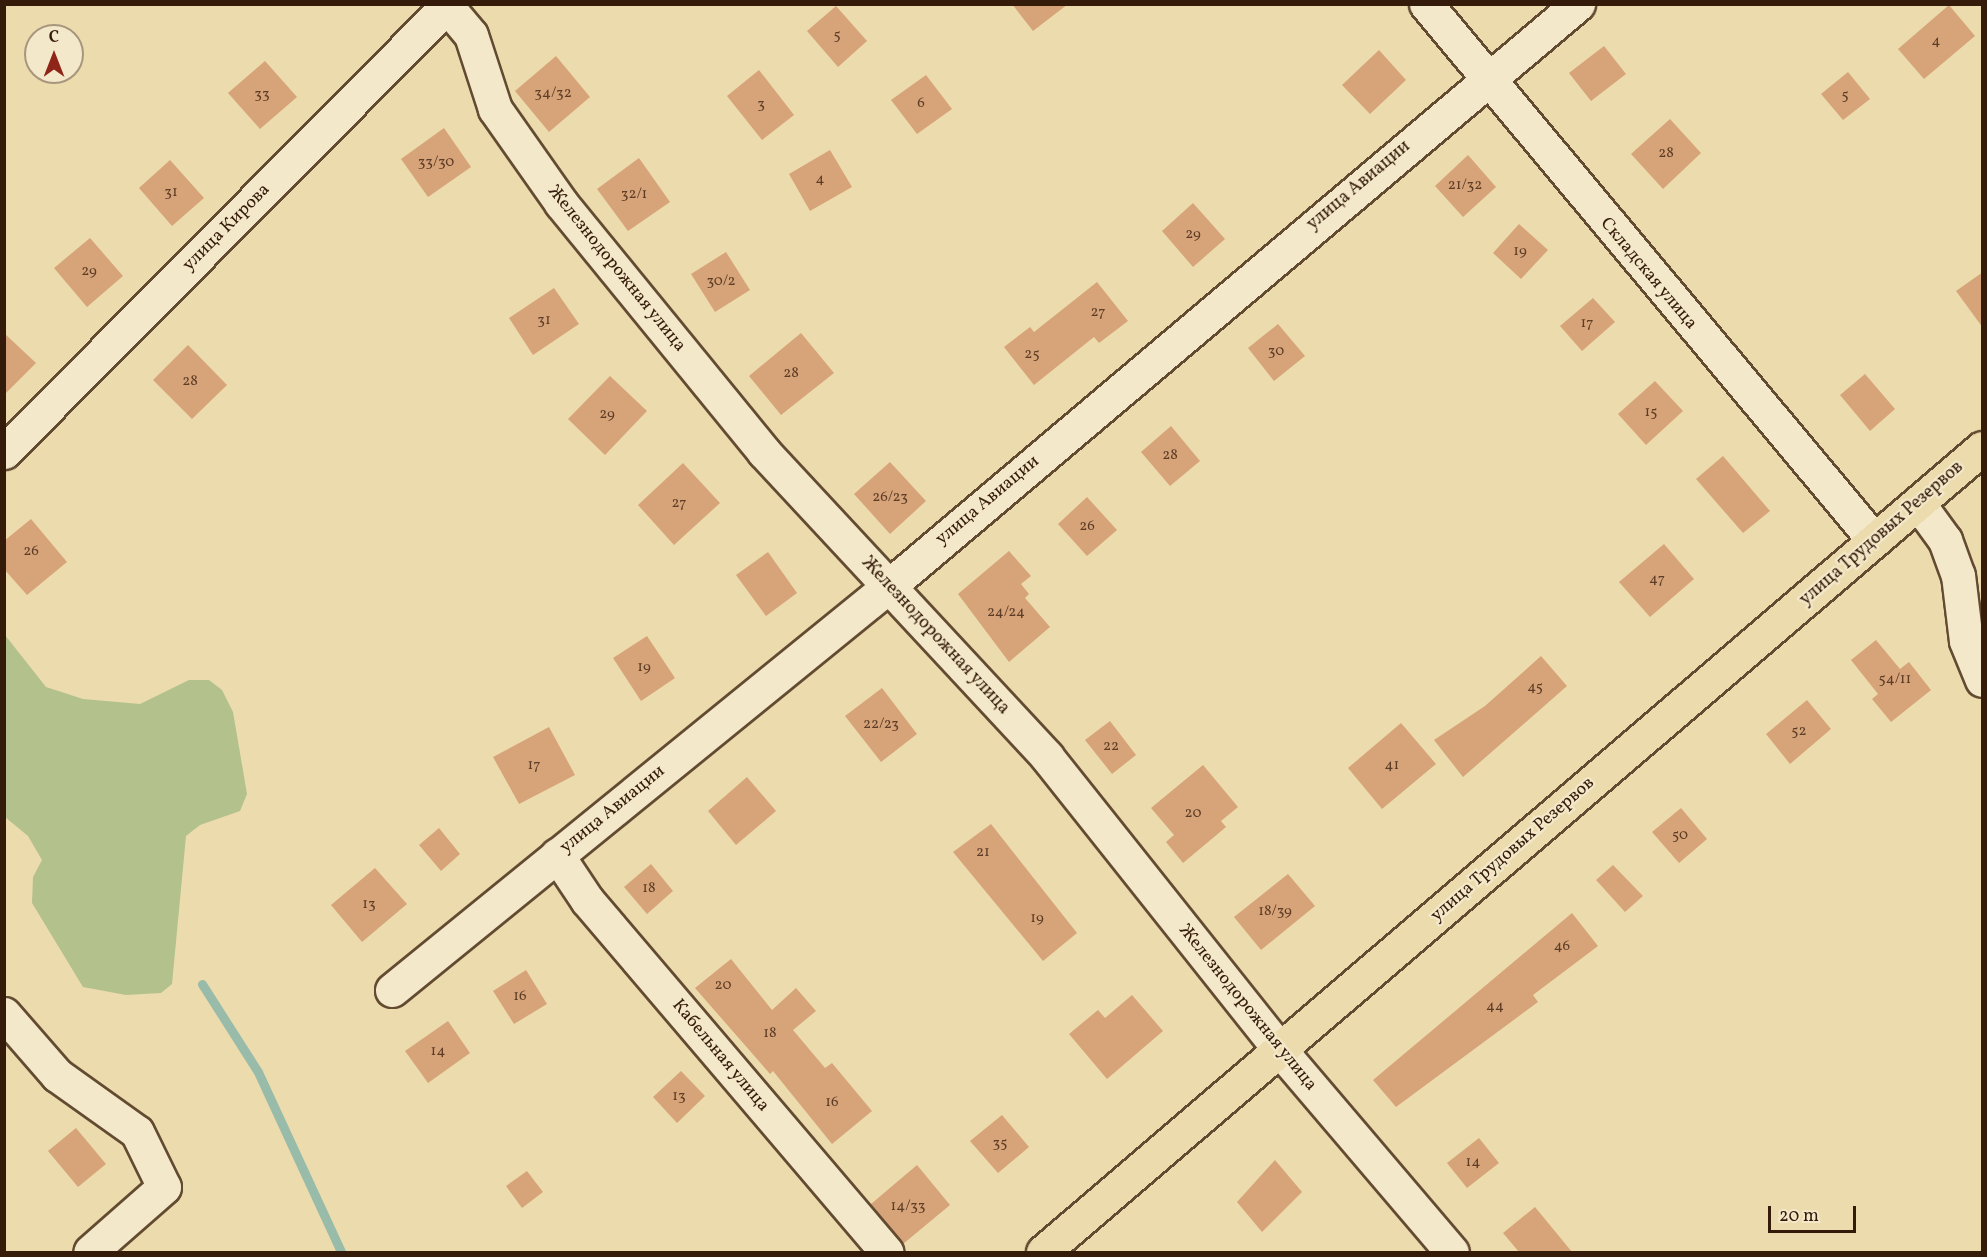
<!DOCTYPE html>
<meta charset="utf-8">
<style>
body{margin:0}
#map{position:relative;width:1987px;height:1257px;overflow:hidden;background:#ecdbac;font-family:Vollkorn,serif}
div>[style]{position:absolute}
.green>*{inset:0;background:#b3c18d}
.stream>*{height:9px;margin:-4.5px;padding:0 4.5px;transform-origin:4.5px;border-radius:4.5px;background:#9ba}
.building>*{inset:0;background:#d7a47a}
.roads{filter:drop-shadow(2px 0 #634b32) drop-shadow(-2px 0 #634b32) drop-shadow(0 2px #634b32) drop-shadow(0 -2px #634b32)}
.minor>*{height:33px;margin:-16.5px;padding:0 16.5px;transform-origin:16.5px;border-radius:16.5px;background:#f3e8c9}
.major>*{height:33px;margin:-16.5px;padding:0 16.5px;transform-origin:16.5px;border-radius:16.5px;background:#ecdbac}
span{translate:-50% -50%;white-space:nowrap;text-align:center;line-height:1.15;-webkit-text-stroke:4.5px #f3e8c9;paint-order:stroke}
.number-label{font-size:15px;color:#5e3d26}
.number-label span{-webkit-text-stroke-width:0}
.street-label{font-size:18px;color:#351b0a}
.frame{position:absolute;inset:0;border:6px solid #351b0a;pointer-events:none}
.north{position:absolute;left:24px;top:24px;width:60px;height:60px;box-sizing:border-box;background:#f3e8c9;border:2px solid #a7967d;border-radius:50%;rotate:0deg;font-size:16px;font-weight:700;line-height:24px;text-align:center;color:#351b0a}
.north::after{content:'';display:block;margin:auto;width:21px;height:27px;background:#8f2418;clip-path:polygon(50% 0,100% 100%,50% 72%,0 100%)}
.scale{position:absolute;left:1768px;top:1206px;width:88px;height:27px;box-sizing:border-box;border:3px solid #351b0a;border-top:0;padding-left:8px;font-size:18px;line-height:21px;white-space:nowrap;color:#351b0a;-webkit-text-stroke:4px #f3e8c9;paint-order:stroke}
</style>
<div id="map">
<div class="green">
<div style="clip-path:polygon(5px 635px,46px 687px,83px 699px,140px 704px,189px 680px,209px 680px,222px 690px,233px 712px,247px 794px,240px 811px,200px 825px,186px 836px,172px 984px,161px 993px,126px 995px,83px 987px,32px 903px,33px 877px,42px 860px,28px 836px,5px 817px)"></div>
</div>
<div class="stream">
<div style="left:202px;top:984px;width:104px;rotate:57.5deg"></div>
<div style="left:258px;top:1072px;width:198px;rotate:65.2deg"></div>
</div>
<div class="building">
<div style="clip-path:polygon(1012px 4px,1068px 4px,1033px 31px)"></div>
<div style="clip-path:polygon(1949px 5px,1975px 36px,1924px 79px,1898px 49px)"></div>
<div style="clip-path:polygon(836px 6px,867px 41px,838px 67px,807px 31px)"></div>
<div style="clip-path:polygon(1604px 46px,1626px 74px,1591px 101px,1569px 73px)"></div>
<div style="clip-path:polygon(1379px 50px,1406px 80px,1370px 114px,1342px 85px)"></div>
<div style="clip-path:polygon(556px 56px,590px 97px,549px 132px,515px 91px)"></div>
<div style="clip-path:polygon(265px 61px,297px 97px,260px 129px,228px 93px)"></div>
<div style="clip-path:polygon(759px 70px,794px 115px,762px 140px,727px 96px)"></div>
<div style="clip-path:polygon(1848px 72px,1870px 99px,1843px 120px,1821px 94px)"></div>
<div style="clip-path:polygon(926px 75px,952px 109px,917px 134px,891px 100px)"></div>
<div style="clip-path:polygon(1670px 119px,1701px 153px,1663px 189px,1631px 154px)"></div>
<div style="clip-path:polygon(444px 128px,471px 167px,428px 197px,401px 159px)"></div>
<div style="clip-path:polygon(830px 150px,852px 187px,810px 211px,789px 174px)"></div>
<div style="clip-path:polygon(1468px 155px,1496px 187px,1463px 217px,1435px 186px)"></div>
<div style="clip-path:polygon(639px 158px,670px 202px,628px 231px,597px 189px)"></div>
<div style="clip-path:polygon(170px 160px,204px 198px,172px 226px,139px 188px)"></div>
<div style="clip-path:polygon(1193px 203px,1225px 239px,1193px 267px,1162px 231px)"></div>
<div style="clip-path:polygon(1519px 224px,1548px 250px,1521px 279px,1493px 253px)"></div>
<div style="clip-path:polygon(90px 238px,123px 276px,87px 307px,54px 268px)"></div>
<div style="clip-path:polygon(726px 252px,750px 290px,715px 312px,691px 274px)"></div>
<div style="clip-path:polygon(1983px 272px,1983px 328px,1956px 291px)"></div>
<div style="clip-path:polygon(1097px 282px,1128px 321px,1099px 343px,1094px 337px,1034px 385px,1004px 347px,1030px 327px,1034px 332px)"></div>
<div style="clip-path:polygon(554px 288px,579px 324px,533px 355px,509px 318px)"></div>
<div style="clip-path:polygon(1593px 298px,1615px 322px,1582px 351px,1560px 326px)"></div>
<div style="clip-path:polygon(1278px 324px,1305px 356px,1274px 381px,1248px 348px)"></div>
<div style="clip-path:polygon(4px 333px,36px 363px,4px 395px)"></div>
<div style="clip-path:polygon(801px 333px,834px 373px,781px 415px,749px 376px)"></div>
<div style="clip-path:polygon(188px 345px,227px 385px,192px 419px,153px 380px)"></div>
<div style="clip-path:polygon(1865px 374px,1895px 409px,1870px 431px,1840px 395px)"></div>
<div style="clip-path:polygon(610px 376px,647px 411px,605px 455px,568px 419px)"></div>
<div style="clip-path:polygon(1655px 381px,1683px 411px,1646px 445px,1618px 414px)"></div>
<div style="clip-path:polygon(1171px 426px,1200px 461px,1170px 486px,1141px 452px)"></div>
<div style="clip-path:polygon(1723px 456px,1770px 511px,1743px 533px,1696px 479px)"></div>
<div style="clip-path:polygon(890px 462px,926px 501px,890px 534px,854px 494px)"></div>
<div style="clip-path:polygon(683px 463px,720px 503px,674px 545px,638px 505px)"></div>
<div style="clip-path:polygon(1087px 497px,1117px 530px,1087px 556px,1058px 524px)"></div>
<div style="clip-path:polygon(31px 519px,67px 562px,27px 595px,4px 569px,4px 541px)"></div>
<div style="clip-path:polygon(1664px 544px,1694px 579px,1650px 617px,1619px 582px)"></div>
<div style="clip-path:polygon(1009px 551px,1031px 576px,1021px 584px,1029px 594px,1025px 598px,1050px 627px,1009px 662px,958px 594px)"></div>
<div style="clip-path:polygon(768px 552px,797px 593px,766px 616px,736px 575px)"></div>
<div style="clip-path:polygon(647px 636px,675px 678px,641px 701px,613px 658px)"></div>
<div style="clip-path:polygon(1876px 640px,1900px 669px,1909px 662px,1931px 690px,1891px 722px,1872px 699px,1878px 694px,1851px 660px)"></div>
<div style="clip-path:polygon(1541px 656px,1567px 686px,1463px 777px,1434px 740px,1485px 706px)"></div>
<div style="clip-path:polygon(882px 688px,917px 734px,881px 762px,845px 716px)"></div>
<div style="clip-path:polygon(1807px 700px,1831px 729px,1790px 764px,1766px 734px)"></div>
<div style="clip-path:polygon(1110px 721px,1136px 755px,1112px 774px,1085px 740px)"></div>
<div style="clip-path:polygon(1401px 723px,1436px 764px,1382px 809px,1348px 768px)"></div>
<div style="clip-path:polygon(549px 727px,575px 775px,519px 804px,493px 757px)"></div>
<div style="clip-path:polygon(1203px 765px,1238px 807px,1221px 821px,1226px 827px,1183px 863px,1166px 842px,1174px 835px,1151px 808px)"></div>
<div style="clip-path:polygon(747px 777px,776px 811px,736px 845px,708px 811px)"></div>
<div style="clip-path:polygon(1681px 808px,1707px 839px,1679px 863px,1652px 832px)"></div>
<div style="clip-path:polygon(991px 824px,1077px 933px,1043px 961px,953px 852px)"></div>
<div style="clip-path:polygon(439px 828px,460px 854px,441px 871px,419px 845px)"></div>
<div style="clip-path:polygon(651px 864px,673px 891px,647px 914px,624px 887px)"></div>
<div style="clip-path:polygon(1613px 865px,1643px 896px,1625px 912px,1596px 880px)"></div>
<div style="clip-path:polygon(375px 868px,407px 904px,362px 942px,331px 905px)"></div>
<div style="clip-path:polygon(1288px 874px,1315px 906px,1261px 950px,1234px 917px)"></div>
<div style="clip-path:polygon(1572px 913px,1598px 946px,1533px 995px,1538px 1002px,1396px 1107px,1373px 1080px)"></div>
<div style="clip-path:polygon(731px 959px,772px 1010px,796px 988px,816px 1011px,793px 1030px,825px 1068px,832px 1063px,872px 1111px,832px 1144px,773px 1071px,770px 1074px,695px 988px)"></div>
<div style="clip-path:polygon(526px 970px,547px 1004px,514px 1024px,493px 991px)"></div>
<div style="clip-path:polygon(1132px 995px,1163px 1031px,1107px 1079px,1069px 1034px,1098px 1010px,1105px 1018px)"></div>
<div style="clip-path:polygon(448px 1021px,470px 1053px,428px 1083px,405px 1051px)"></div>
<div style="clip-path:polygon(681px 1071px,705px 1096px,677px 1123px,653px 1097px)"></div>
<div style="clip-path:polygon(1002px 1115px,1029px 1147px,998px 1173px,970px 1141px)"></div>
<div style="clip-path:polygon(76px 1128px,106px 1164px,78px 1187px,48px 1151px)"></div>
<div style="clip-path:polygon(1479px 1138px,1499px 1163px,1467px 1188px,1447px 1163px)"></div>
<div style="clip-path:polygon(1275px 1160px,1302px 1192px,1262px 1232px,1237px 1202px)"></div>
<div style="clip-path:polygon(917px 1165px,950px 1205px,903px 1244px,871px 1204px)"></div>
<div style="clip-path:polygon(527px 1171px,543px 1192px,522px 1208px,506px 1186px)"></div>
<div style="clip-path:polygon(1535px 1207px,1572px 1252px,1519px 1252px,1503px 1233px)"></div>
</div>
<div class="roads">
<div class="minor">
<div style="left:445px;top:4px;width:40px;rotate:50deg"></div>
<div style="left:471px;top:35px;width:78px;rotate:72deg"></div>
<div style="left:495px;top:109px;width:115px;rotate:54.9deg"></div>
<div style="left:561px;top:203px;width:321px;rotate:50.8deg"></div>
<div style="left:764px;top:452px;width:416px;rotate:47.1deg"></div>
<div style="left:1047px;top:757px;width:374px;rotate:51.5deg"></div>
<div style="left:1280px;top:1050px;width:265px;rotate:49.6deg"></div>
<div style="left:1426px;top:4px;width:699px;rotate:50.11deg"></div>
<div style="left:4px;top:452px;width:631px;rotate:-45.19deg"></div>
<div style="left:1918px;top:503px;width:46px;rotate:53.9deg"></div>
<div style="left:1945px;top:540px;width:37px;rotate:70deg"></div>
<div style="left:1958px;top:575px;width:66px;rotate:83.1deg"></div>
<div style="left:1966px;top:641px;width:42px;rotate:67.7deg"></div>
<div style="left:557px;top:855px;width:54px;rotate:56.3deg"></div>
<div style="left:587px;top:900px;width:462px;rotate:49.6deg"></div>
<div style="left:392px;top:990px;width:640px;rotate:-39.11deg"></div>
<div style="left:889px;top:586px;width:902px;rotate:-40.19deg"></div>
<div style="left:4px;top:1014px;width:81px;rotate:49deg"></div>
<div style="left:57px;top:1075px;width:98px;rotate:35.5deg"></div>
<div style="left:137px;top:1132px;width:61px;rotate:63.9deg"></div>
<div style="left:164px;top:1187px;width:98px;rotate:138.7deg"></div>
</div>
<div class="major">
<div style="left:1043px;top:1252px;width:1236px;rotate:-40.57deg"></div>
</div>
</div>
<div class="number-label">
<span style="left:837px;top:36px">5</span>
<span style="left:1936px;top:42px">4</span>
<span style="left:553px;top:94px">34/32</span>
<span style="left:262px;top:95px">33</span>
<span style="left:1845px;top:96px">5</span>
<span style="left:921px;top:104px">6</span>
<span style="left:761px;top:105px">3</span>
<span style="left:1666px;top:154px">28</span>
<span style="left:436px;top:163px">33/30</span>
<span style="left:820px;top:180px">4</span>
<span style="left:1465px;top:186px">21/32</span>
<span style="left:171px;top:193px">31</span>
<span style="left:634px;top:195px">32/1</span>
<span style="left:1193px;top:235px">29</span>
<span style="left:1520px;top:252px">19</span>
<span style="left:89px;top:272px">29</span>
<span style="left:721px;top:282px">30/2</span>
<span style="left:1098px;top:313px">27</span>
<span style="left:544px;top:321px">31</span>
<span style="left:1587px;top:324px">17</span>
<span style="left:1276px;top:352px">30</span>
<span style="left:1032px;top:355px">25</span>
<span style="left:791px;top:374px">28</span>
<span style="left:190px;top:382px">28</span>
<span style="left:1651px;top:413px">15</span>
<span style="left:607px;top:415px">29</span>
<span style="left:1170px;top:456px">28</span>
<span style="left:890px;top:498px">26/23</span>
<span style="left:679px;top:504px">27</span>
<span style="left:1087px;top:527px">26</span>
<span style="left:31px;top:552px">26</span>
<span style="left:1657px;top:580px">47</span>
<span style="left:1006px;top:613px">24/24</span>
<span style="left:644px;top:668px">19</span>
<span style="left:1895px;top:680px">54/11</span>
<span style="left:1535px;top:688px">45</span>
<span style="left:881px;top:725px">22/23</span>
<span style="left:1799px;top:732px">52</span>
<span style="left:1111px;top:747px">22</span>
<span style="left:534px;top:766px">17</span>
<span style="left:1392px;top:766px">41</span>
<span style="left:1193px;top:814px">20</span>
<span style="left:1680px;top:836px">50</span>
<span style="left:983px;top:853px">21</span>
<span style="left:649px;top:889px">18</span>
<span style="left:369px;top:905px">13</span>
<span style="left:1275px;top:912px">18/39</span>
<span style="left:1037px;top:919px">19</span>
<span style="left:1562px;top:947px">46</span>
<span style="left:723px;top:986px">20</span>
<span style="left:520px;top:997px">16</span>
<span style="left:1495px;top:1007px">44</span>
<span style="left:770px;top:1034px">18</span>
<span style="left:438px;top:1052px">14</span>
<span style="left:679px;top:1097px">13</span>
<span style="left:832px;top:1103px">16</span>
<span style="left:1000px;top:1144px">35</span>
<span style="left:1473px;top:1163px">14</span>
<span style="left:908px;top:1207px">14/33</span>
</div>
<div class="street-label">
<span style="left:1359px;top:186px;rotate:-40deg">улица Авиации</span>
<span style="left:227px;top:228px;rotate:-45deg">улица Кирова</span>
<span style="left:616px;top:269px;rotate:51deg">Железнодорожная улица</span>
<span style="left:1648px;top:274px;rotate:50deg">Складская улица</span>
<span style="left:988px;top:501px;rotate:-40deg">улица Авиации</span>
<span style="left:1882px;top:534px;rotate:-41deg">улица Трудовых Резервов</span>
<span style="left:935px;top:636px;rotate:47deg">Железнодорожная улица</span>
<span style="left:613px;top:810px;rotate:-39deg">улица Авиации</span>
<span style="left:1513px;top:850px;rotate:-41deg">улица Трудовых Резервов</span>
<span style="left:1247px;top:1008px;rotate:51deg">Железнодорожная улица</span>
<span style="left:720px;top:1056px;rotate:50deg">Кабельная улица</span>
</div>
<div class="frame"></div>
<div class="north">С</div>
<div class="scale">20 m</div>
</div>
